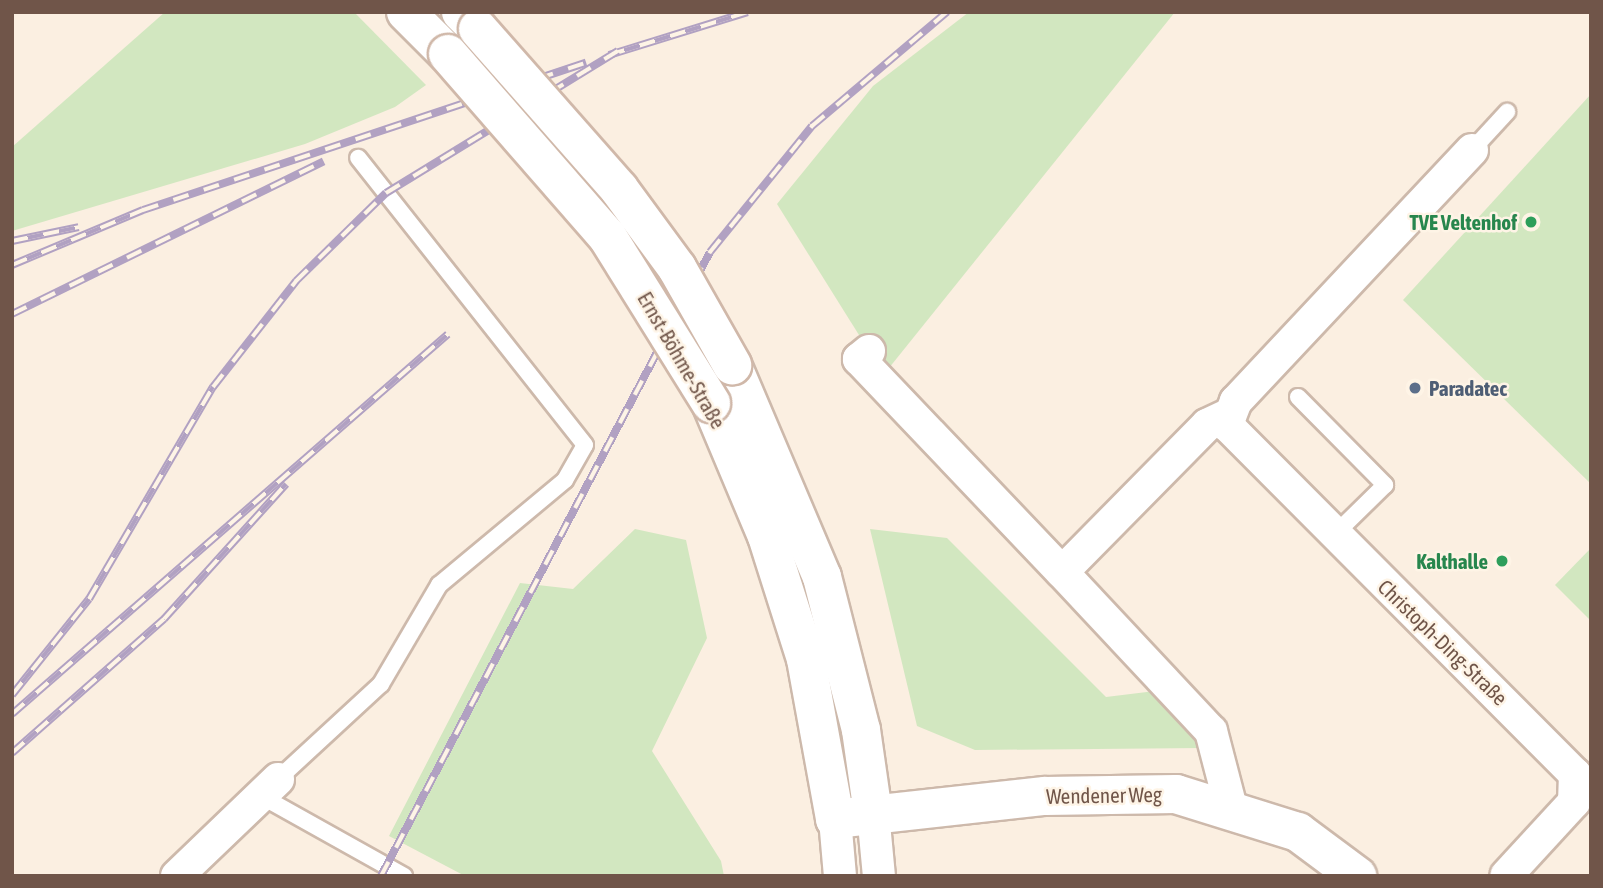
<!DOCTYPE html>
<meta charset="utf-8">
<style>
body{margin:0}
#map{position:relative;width:1603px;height:888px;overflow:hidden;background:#fbefe1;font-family:"Asap Condensed",sans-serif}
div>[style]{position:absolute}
.green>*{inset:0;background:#d2e7c0}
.roads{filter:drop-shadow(2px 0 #cdb9ab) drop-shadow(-2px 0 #cdb9ab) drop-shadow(0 2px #cdb9ab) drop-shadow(0 -2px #cdb9ab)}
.lane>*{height:16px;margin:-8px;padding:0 8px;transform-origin:8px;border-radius:8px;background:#fff}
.street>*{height:32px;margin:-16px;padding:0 16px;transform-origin:16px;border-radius:16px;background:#fff}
.secondary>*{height:38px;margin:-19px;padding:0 19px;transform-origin:19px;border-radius:19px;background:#fff}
.rail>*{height:8px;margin-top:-4px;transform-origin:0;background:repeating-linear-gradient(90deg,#fef4e6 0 16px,#b1a1c2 0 32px);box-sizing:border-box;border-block:2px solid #b1a1c2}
.bridges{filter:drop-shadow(2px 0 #d0b8a9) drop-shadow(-2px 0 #d0b8a9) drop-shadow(0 2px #d0b8a9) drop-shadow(0 -2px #d0b8a9)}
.secondary-bridge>*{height:38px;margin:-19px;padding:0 19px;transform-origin:19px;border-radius:19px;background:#fff}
.dots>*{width:19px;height:19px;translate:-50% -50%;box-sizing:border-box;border:4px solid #fef4e6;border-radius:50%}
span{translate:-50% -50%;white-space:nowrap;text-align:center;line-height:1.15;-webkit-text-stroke:5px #fef4e6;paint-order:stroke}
.leisure-label{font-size:21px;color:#27864d;font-weight:700}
.right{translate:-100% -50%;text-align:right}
.street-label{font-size:21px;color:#705549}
.service-label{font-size:21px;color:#4e5e75;font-weight:700}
.left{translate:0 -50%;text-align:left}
.frame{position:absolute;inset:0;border:14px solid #705549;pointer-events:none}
</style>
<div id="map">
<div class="green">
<div style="clip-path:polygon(165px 12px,354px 12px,426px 85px,395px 107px,305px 144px,12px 231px,12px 147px)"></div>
<div style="clip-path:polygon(969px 12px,1175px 12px,889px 368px,869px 351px,777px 204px,873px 86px)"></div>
<div style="clip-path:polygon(1591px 94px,1591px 484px,1403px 300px)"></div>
<div style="clip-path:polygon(635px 529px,686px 540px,707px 638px,652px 751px,721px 861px,724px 876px,465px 876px,389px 836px,520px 583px,573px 589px)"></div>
<div style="clip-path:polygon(870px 529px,947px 538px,1106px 697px,1155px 691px,1202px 748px,975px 750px,917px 726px)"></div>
<div style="clip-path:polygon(1591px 548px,1591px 621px,1555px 585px)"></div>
</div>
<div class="roads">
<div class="lane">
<div style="left:1472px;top:150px;width:52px;rotate:-47.4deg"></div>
<div style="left:1298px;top:397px;width:124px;rotate:45.3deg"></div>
<div style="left:1385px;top:485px;width:71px;rotate:135.6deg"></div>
<div style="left:278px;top:779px;width:140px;rotate:-42.7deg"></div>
<div style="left:381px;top:684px;width:115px;rotate:-59.6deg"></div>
<div style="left:439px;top:585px;width:164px;rotate:-39.8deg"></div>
<div style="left:565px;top:480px;width:40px;rotate:-60.3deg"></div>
<div style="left:585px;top:445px;width:366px;rotate:-128.3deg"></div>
<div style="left:261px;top:796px;width:164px;rotate:29.2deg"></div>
</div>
<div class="street">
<div style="left:1472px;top:150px;width:345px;rotate:133.2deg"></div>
<div style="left:1236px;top:401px;width:26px;rotate:111deg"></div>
<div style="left:1227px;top:425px;width:493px;rotate:45.1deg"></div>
<div style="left:1575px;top:774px;width:28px;rotate:92deg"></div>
<div style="left:1574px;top:802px;width:100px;rotate:132.6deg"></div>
<div style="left:869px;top:351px;width:13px;rotate:141deg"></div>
<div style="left:859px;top:359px;width:294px;rotate:46.4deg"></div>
<div style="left:1228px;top:415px;width:23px;rotate:155deg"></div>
<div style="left:1207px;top:425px;width:206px;rotate:134.6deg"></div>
<div style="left:1062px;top:572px;width:218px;rotate:46.9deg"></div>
<div style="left:1211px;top:731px;width:80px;rotate:75.4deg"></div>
<div style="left:873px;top:813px;width:63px;rotate:84.6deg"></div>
<div style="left:835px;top:819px;width:57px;rotate:85deg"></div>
<div style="left:177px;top:876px;width:140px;rotate:-43.8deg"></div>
</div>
<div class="secondary">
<div style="left:406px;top:12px;width:59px;rotate:45deg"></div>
<div style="left:461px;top:12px;width:24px;rotate:45deg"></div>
<div style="left:732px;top:365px;width:230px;rotate:67deg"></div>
<div style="left:822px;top:577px;width:158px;rotate:75.7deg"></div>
<div style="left:861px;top:730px;width:84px;rotate:81.8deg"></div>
<div style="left:711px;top:403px;width:144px;rotate:67.2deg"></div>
<div style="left:767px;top:536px;width:129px;rotate:72.4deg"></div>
<div style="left:806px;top:659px;width:163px;rotate:79.7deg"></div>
<div style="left:835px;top:819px;width:211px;rotate:-6.3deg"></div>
<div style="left:1045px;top:796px;width:131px;rotate:-0.9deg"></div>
<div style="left:1176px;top:794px;width:128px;rotate:17.3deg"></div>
<div style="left:1298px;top:832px;width:74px;rotate:36.7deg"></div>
</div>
</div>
<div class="rail">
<div style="left:609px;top:55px;width:145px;rotate:-17.2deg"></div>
<div style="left:12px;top:241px;width:68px;rotate:-11.8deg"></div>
<div style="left:12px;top:265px;width:142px;rotate:-22.8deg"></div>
<div style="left:143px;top:210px;width:467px;rotate:-18.4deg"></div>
<div style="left:12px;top:314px;width:347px;rotate:-26.1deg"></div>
<div style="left:12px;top:695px;width:123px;rotate:-51.3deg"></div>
<div style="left:89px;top:599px;width:246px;rotate:-59.7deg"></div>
<div style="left:213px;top:387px;width:135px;rotate:-51.9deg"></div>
<div style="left:296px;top:281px;width:126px;rotate:-44.4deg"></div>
<div style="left:386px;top:193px;width:272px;rotate:-31.5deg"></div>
<div style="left:12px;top:714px;width:578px;rotate:-41.07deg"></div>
<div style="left:12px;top:753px;width:203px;rotate:-41.4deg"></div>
<div style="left:164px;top:619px;width:182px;rotate:-47.9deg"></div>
<div style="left:381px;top:876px;width:705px;rotate:-62.2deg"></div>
<div style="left:710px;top:252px;width:162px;rotate:-51deg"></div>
<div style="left:812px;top:126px;width:177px;rotate:-40.2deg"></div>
</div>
<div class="bridges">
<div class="secondary-bridge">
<div style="left:478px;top:29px;width:213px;rotate:48.6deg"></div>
<div style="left:619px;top:189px;width:98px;rotate:53.7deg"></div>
<div style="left:677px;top:268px;width:112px;rotate:60.4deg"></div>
<div style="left:448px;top:54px;width:242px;rotate:48.9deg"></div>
<div style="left:607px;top:236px;width:197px;rotate:58.1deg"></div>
</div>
</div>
<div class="dots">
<div style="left:1531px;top:222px;background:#2e9e5b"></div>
<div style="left:1415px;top:388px;background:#5c6f8a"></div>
<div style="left:1502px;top:561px;background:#2e9e5b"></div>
</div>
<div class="leisure-label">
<span class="right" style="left:1517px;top:222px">TVE Veltenhof</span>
<span class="right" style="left:1488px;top:561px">Kalthalle</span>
</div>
<div class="street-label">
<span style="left:682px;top:360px;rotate:60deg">Ernst-Böhme-Straße</span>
<span style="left:1443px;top:642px;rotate:44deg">Christoph-Ding-Straße</span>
<span style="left:1104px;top:795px;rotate:-1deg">Wendener Weg</span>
</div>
<div class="service-label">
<span class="left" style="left:1429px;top:388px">Paradatec</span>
</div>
<div class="frame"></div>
</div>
